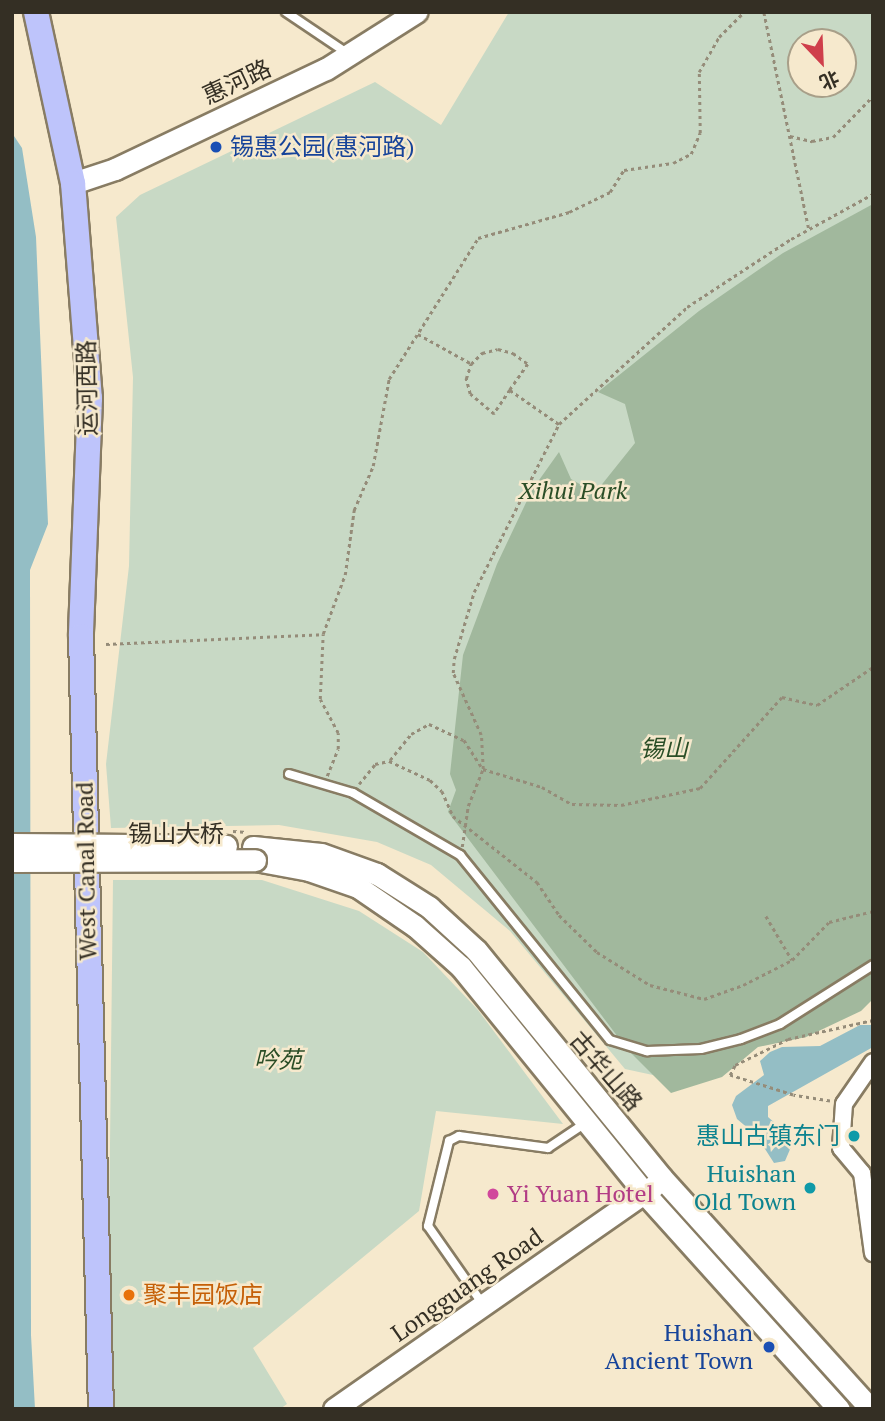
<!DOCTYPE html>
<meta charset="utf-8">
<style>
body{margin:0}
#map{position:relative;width:885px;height:1421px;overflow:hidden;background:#f6e9cd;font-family:"PT Serif","Noto Sans SC",serif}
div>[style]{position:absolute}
.green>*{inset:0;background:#c8d9c5}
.forest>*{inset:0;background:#a1b89d}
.water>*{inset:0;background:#94bec5}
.path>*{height:2.5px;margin-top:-1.25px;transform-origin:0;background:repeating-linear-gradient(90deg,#958c79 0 3.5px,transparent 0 7px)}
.roads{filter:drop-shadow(2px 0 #887c63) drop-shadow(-2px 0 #887c63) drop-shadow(0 2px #887c63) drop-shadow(0 -2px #887c63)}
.lane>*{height:8px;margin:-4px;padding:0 4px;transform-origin:4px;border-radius:4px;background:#fff}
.street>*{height:16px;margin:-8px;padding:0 8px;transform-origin:8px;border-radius:8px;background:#fff}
.secondary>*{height:21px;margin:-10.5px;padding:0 10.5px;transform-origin:10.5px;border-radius:10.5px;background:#fff}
.primary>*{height:24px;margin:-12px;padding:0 12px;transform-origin:12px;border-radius:12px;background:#bec4fb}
.bridges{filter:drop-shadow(2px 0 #887c63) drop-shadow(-2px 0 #887c63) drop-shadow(0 2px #887c63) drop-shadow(0 -2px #887c63)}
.secondary-bridge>*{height:21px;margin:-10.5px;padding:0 10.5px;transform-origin:10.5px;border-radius:10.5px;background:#fff}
.dots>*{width:19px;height:19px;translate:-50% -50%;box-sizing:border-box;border:4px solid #f6e9cd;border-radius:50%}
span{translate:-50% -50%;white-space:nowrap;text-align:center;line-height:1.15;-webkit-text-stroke:5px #f6e9cd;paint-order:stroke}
.street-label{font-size:24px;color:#342f24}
.transit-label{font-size:24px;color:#164399}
.left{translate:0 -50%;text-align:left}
.right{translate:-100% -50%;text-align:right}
.park-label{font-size:24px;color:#2b4e27;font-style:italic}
.culture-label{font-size:24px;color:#0d838f}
.hotel-label{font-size:24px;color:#b23c85}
.food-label{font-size:24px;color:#c56008}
.frame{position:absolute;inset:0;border:14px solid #342f24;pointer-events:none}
.north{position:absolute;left:787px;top:28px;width:70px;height:70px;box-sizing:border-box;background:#f6e9cd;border:2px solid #a89f89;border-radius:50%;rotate:157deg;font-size:19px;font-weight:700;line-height:28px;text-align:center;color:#342f24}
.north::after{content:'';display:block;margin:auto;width:24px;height:32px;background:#cf3f4b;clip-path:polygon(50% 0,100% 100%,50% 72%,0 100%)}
</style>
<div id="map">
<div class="green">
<div style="clip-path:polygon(evenodd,509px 12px,873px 12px,873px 977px,676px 1080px,625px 1069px,510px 931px,431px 865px,377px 842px,279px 825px,111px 828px,106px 764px,129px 566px,133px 377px,116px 217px,140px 195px,375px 82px,441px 125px,509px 12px,801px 42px,843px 42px,843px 84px,801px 84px,801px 42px)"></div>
<div style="clip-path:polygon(113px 880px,262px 880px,359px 911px,423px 952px,478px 1010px,563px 1124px,436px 1111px,419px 1211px,253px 1348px,287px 1404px,280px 1409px,107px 1409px)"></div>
</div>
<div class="forest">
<div style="clip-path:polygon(873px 204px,873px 999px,861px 1011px,806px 1037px,758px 1047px,722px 1077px,671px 1093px,627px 1049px,448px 812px,456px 790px,450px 774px,463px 655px,497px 564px,532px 490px,559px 452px,571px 479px,595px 493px,635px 443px,625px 404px,598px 392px,699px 311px,783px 253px)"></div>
</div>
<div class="water">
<div style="clip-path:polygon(12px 133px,22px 148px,36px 237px,48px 524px,30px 570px,31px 1335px,35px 1409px,12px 1409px)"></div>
<div style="clip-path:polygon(860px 1025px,873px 1025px,873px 1047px,768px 1106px,768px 1117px,794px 1140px,785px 1161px,774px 1163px,756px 1135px,737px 1119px,732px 1105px,736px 1096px,764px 1075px,760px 1061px,770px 1052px,782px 1047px,820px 1046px)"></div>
</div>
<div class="path">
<div style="left:764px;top:12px;width:222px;rotate:78.3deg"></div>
<div style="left:790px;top:136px;width:23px;rotate:13deg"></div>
<div style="left:812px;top:141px;width:21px;rotate:-11deg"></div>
<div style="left:833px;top:137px;width:57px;rotate:-45.7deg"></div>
<div style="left:418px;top:334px;width:60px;rotate:29.1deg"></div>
<div style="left:510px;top:390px;width:29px;rotate:124deg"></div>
<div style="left:494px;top:414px;width:31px;rotate:-140deg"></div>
<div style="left:470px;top:394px;width:16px;rotate:-105deg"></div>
<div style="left:466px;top:379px;width:16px;rotate:-72deg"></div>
<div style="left:471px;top:364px;width:16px;rotate:-45deg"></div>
<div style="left:482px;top:353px;width:16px;rotate:-14deg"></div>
<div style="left:498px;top:349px;width:16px;rotate:15deg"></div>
<div style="left:513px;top:353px;width:19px;rotate:36deg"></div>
<div style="left:528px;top:364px;width:32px;rotate:125deg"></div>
<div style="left:510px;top:390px;width:60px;rotate:34.8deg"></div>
<div style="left:106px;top:644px;width:217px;rotate:-2.6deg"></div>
<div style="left:390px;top:760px;width:33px;rotate:-51deg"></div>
<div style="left:411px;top:734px;width:21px;rotate:-29deg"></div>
<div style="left:429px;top:724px;width:38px;rotate:25deg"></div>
<div style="left:464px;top:740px;width:35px;rotate:57deg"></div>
<div style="left:483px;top:769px;width:62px;rotate:17deg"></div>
<div style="left:542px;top:787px;width:34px;rotate:30deg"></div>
<div style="left:572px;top:804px;width:49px;rotate:1.2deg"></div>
<div style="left:621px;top:805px;width:81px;rotate:-12.1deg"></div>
<div style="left:700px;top:788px;width:122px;rotate:-48deg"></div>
<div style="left:782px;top:697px;width:36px;rotate:13deg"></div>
<div style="left:817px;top:705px;width:68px;rotate:-34.2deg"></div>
<div style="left:327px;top:776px;width:29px;rotate:-68deg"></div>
<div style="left:338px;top:749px;width:16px;rotate:-90deg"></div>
<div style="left:338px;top:733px;width:38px;rotate:-118deg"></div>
<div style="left:320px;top:699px;width:65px;rotate:-87.4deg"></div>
<div style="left:323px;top:634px;width:63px;rotate:-69.6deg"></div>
<div style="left:345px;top:575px;width:66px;rotate:-82.1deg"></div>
<div style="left:354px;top:510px;width:48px;rotate:-66.6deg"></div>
<div style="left:373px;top:466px;width:88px;rotate:-79.6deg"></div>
<div style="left:389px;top:379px;width:167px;rotate:-57.7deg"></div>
<div style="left:478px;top:238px;width:95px;rotate:-15.9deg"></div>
<div style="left:569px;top:212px;width:46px;rotate:-26deg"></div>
<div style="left:610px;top:192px;width:26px;rotate:-58deg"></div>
<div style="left:624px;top:170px;width:49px;rotate:-8.1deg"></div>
<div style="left:673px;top:163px;width:20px;rotate:-27deg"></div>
<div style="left:691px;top:154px;width:23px;rotate:-67deg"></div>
<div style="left:700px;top:133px;width:61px;rotate:-90.9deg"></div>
<div style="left:699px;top:72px;width:40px;rotate:-60.3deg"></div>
<div style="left:719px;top:37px;width:35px;rotate:-45deg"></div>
<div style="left:359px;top:784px;width:26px;rotate:-51deg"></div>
<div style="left:375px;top:764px;width:14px;rotate:-12deg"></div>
<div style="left:389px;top:761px;width:45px;rotate:24.9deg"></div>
<div style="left:430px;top:780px;width:16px;rotate:43deg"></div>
<div style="left:442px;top:791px;width:27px;rotate:66deg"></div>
<div style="left:453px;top:816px;width:107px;rotate:38.2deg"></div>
<div style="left:537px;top:882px;width:40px;rotate:56deg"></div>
<div style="left:559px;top:915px;width:53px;rotate:44.2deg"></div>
<div style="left:597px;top:952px;width:62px;rotate:31.9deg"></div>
<div style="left:650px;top:985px;width:56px;rotate:14.5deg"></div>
<div style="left:704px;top:999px;width:41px;rotate:-19.7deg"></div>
<div style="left:743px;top:985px;width:55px;rotate:-27deg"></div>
<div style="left:792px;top:960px;width:53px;rotate:-45.8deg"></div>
<div style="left:829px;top:922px;width:45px;rotate:-14deg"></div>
<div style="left:233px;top:831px;width:14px;rotate:4deg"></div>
<div style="left:462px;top:847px;width:41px;rotate:-81.7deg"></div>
<div style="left:468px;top:806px;width:40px;rotate:-68deg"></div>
<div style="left:483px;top:769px;width:34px;rotate:-93deg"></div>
<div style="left:481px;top:735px;width:68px;rotate:-114.3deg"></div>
<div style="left:453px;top:673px;width:14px;rotate:-86deg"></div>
<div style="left:454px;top:659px;width:70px;rotate:-73.4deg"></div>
<div style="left:474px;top:592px;width:188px;rotate:-63.2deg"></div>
<div style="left:559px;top:424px;width:173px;rotate:-42.4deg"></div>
<div style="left:687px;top:307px;width:124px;rotate:-33.2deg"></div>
<div style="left:791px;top:239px;width:94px;rotate:-28.8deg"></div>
<div style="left:766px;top:916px;width:51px;rotate:59.4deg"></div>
<div style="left:830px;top:1101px;width:37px;rotate:-171deg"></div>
<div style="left:793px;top:1095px;width:66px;rotate:-162.4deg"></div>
<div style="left:730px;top:1075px;width:11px;rotate:-63deg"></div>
<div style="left:735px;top:1065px;width:59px;rotate:-26.1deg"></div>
<div style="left:788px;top:1039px;width:87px;rotate:-12.6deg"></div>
</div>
<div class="roads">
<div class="lane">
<div style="left:286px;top:12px;width:73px;rotate:33.9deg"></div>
<div style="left:289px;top:774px;width:67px;rotate:16.5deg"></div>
<div style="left:353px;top:793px;width:124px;rotate:30.1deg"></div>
<div style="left:460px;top:855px;width:238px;rotate:51deg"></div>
<div style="left:610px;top:1040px;width:39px;rotate:17deg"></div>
<div style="left:647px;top:1051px;width:54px;rotate:-2.1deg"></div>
<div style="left:701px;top:1049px;width:41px;rotate:-14deg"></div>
<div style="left:741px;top:1039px;width:42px;rotate:-21deg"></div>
<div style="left:780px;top:1024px;width:110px;rotate:-32.4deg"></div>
<div style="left:482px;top:1303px;width:94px;rotate:-125deg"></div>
<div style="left:428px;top:1226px;width:88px;rotate:-76.1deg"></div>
<div style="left:449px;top:1141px;width:11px;rotate:-27deg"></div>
<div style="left:459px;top:1136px;width:90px;rotate:7.7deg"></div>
<div style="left:548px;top:1148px;width:47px;rotate:-33.7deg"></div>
</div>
<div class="street">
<div style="left:873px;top:1062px;width:51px;rotate:124.6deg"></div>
<div style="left:844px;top:1104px;width:44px;rotate:93.9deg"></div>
<div style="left:841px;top:1148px;width:33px;rotate:50deg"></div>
<div style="left:862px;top:1173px;width:81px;rotate:82.2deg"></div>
</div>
<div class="secondary">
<div style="left:73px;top:183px;width:44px;rotate:-18.4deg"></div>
<div style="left:115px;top:169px;width:233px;rotate:-25.4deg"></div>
<div style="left:326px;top:69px;width:107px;rotate:-32.3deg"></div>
<div style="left:253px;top:847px;width:68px;rotate:5.9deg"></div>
<div style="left:321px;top:854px;width:59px;rotate:19.7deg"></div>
<div style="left:377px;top:874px;width:62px;rotate:32.4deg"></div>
<div style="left:429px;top:907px;width:64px;rotate:42.5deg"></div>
<div style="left:476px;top:950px;width:294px;rotate:50.8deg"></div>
<div style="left:662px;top:1178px;width:312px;rotate:47.9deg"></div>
<div style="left:255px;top:860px;width:55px;rotate:10.5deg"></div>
<div style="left:309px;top:870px;width:52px;rotate:19.1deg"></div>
<div style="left:358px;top:887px;width:69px;rotate:34.4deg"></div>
<div style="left:415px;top:926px;width:62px;rotate:41.7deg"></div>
<div style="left:461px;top:967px;width:294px;rotate:50.9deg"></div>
<div style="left:646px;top:1195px;width:288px;rotate:48deg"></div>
<div style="left:334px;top:1409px;width:390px;rotate:-34.9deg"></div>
</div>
<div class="primary">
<div style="left:36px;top:12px;width:175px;rotate:77.8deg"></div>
<div style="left:73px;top:183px;width:216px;rotate:85.5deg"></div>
<div style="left:90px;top:398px;width:238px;rotate:92.2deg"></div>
<div style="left:81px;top:636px;width:773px;rotate:88.52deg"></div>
</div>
</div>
<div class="bridges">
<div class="secondary-bridge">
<div style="left:12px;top:844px;width:214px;rotate:0.5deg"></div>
<div style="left:12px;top:861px;width:243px;rotate:-0.2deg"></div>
</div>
</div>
<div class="dots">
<div style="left:216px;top:147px;background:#1a4fb4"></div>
<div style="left:854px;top:1136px;background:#0f9aa8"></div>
<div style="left:810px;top:1188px;background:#0f9aa8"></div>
<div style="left:493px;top:1194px;background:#d1479c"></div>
<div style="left:129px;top:1295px;background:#e8710a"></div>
<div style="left:769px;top:1347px;background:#1a4fb4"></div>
</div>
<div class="street-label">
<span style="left:237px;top:82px;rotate:-25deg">惠河路</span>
<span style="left:87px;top:388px;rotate:-91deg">运河西路</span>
<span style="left:176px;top:834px">锡山大桥</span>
<span style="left:86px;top:871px;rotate:-91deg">West Canal Road</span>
<span style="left:606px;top:1071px;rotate:49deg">古华山路</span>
<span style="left:467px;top:1285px;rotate:-35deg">Longguang Road</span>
</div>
<div class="transit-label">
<span class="left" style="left:230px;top:147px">锡惠公园(惠河路)</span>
<span class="right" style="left:753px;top:1347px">Huishan<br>Ancient Town</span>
</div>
<div class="park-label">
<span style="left:573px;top:491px">Xihui Park</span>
<span style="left:664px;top:749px">锡山</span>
<span style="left:278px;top:1060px">吟苑</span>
</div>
<div class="culture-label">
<span class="right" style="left:840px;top:1136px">惠山古镇东门</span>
<span class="right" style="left:796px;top:1188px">Huishan<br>Old Town</span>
</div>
<div class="hotel-label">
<span class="left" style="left:507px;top:1194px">Yi Yuan Hotel</span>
</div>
<div class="food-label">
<span class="left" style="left:143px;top:1295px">聚丰园饭店</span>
</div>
<div class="frame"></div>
<div class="north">北</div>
</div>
